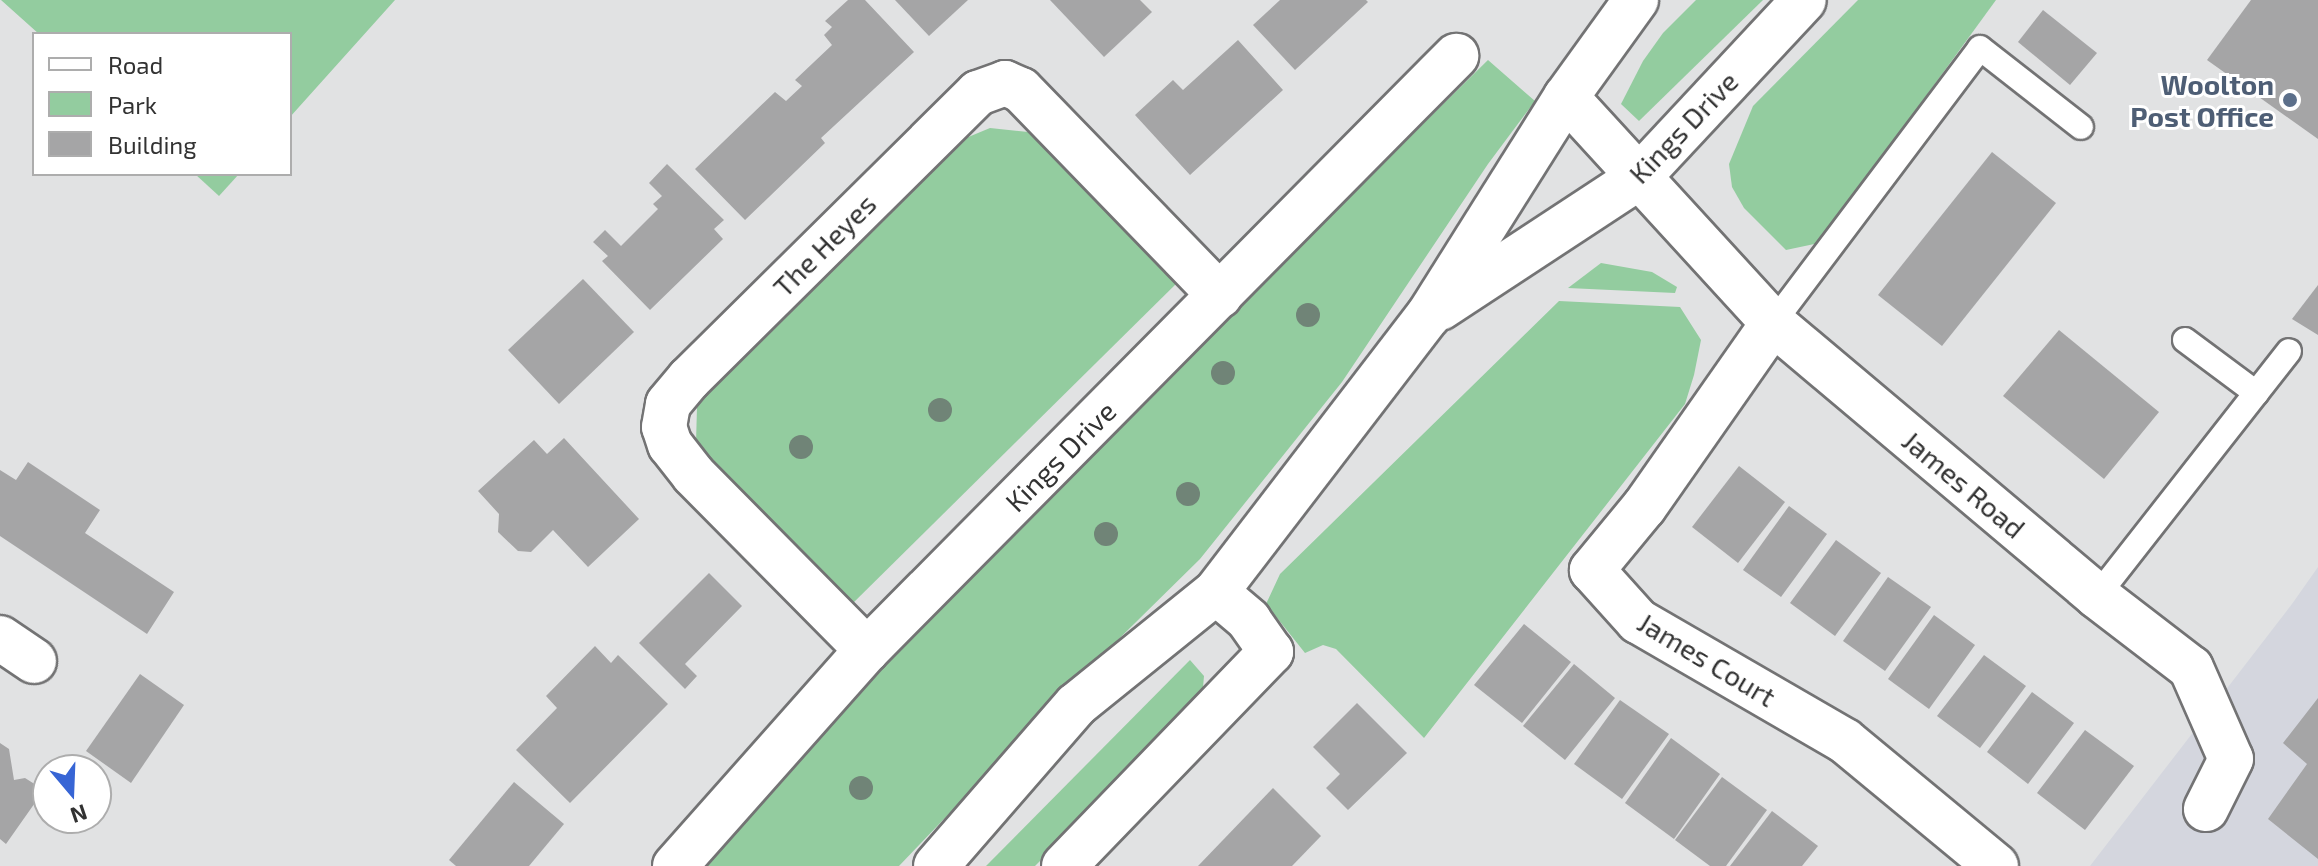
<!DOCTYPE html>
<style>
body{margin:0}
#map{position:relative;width:2318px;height:866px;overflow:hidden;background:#e1e2e3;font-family:"Exo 2",sans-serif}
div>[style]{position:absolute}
.built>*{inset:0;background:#d4d6de}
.green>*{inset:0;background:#93cc9f}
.building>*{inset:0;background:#a5a5a6}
.roads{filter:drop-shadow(2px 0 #737374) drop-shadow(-2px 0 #737374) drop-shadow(0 2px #737374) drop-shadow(0 -2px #737374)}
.lane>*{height:24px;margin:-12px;padding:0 12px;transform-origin:12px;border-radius:12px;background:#fff}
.street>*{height:44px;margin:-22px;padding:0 22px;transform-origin:22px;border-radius:22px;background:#fff}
.secondary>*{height:44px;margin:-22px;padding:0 22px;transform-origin:22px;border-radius:22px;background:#fff}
.trees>*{width:24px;height:24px;margin:-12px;border-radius:50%;background:#708477}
.dots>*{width:22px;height:22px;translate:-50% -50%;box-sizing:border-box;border:4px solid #fff;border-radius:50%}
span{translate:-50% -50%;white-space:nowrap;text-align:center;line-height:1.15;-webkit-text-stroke:6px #fff;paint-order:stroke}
.service-label{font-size:28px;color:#4e5e75;font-weight:700}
.right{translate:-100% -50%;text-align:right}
.street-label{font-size:28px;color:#323232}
.legend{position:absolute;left:32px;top:32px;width:260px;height:144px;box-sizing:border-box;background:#fff;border:2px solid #adadad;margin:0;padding:10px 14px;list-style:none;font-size:24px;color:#323232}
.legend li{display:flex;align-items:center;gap:16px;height:40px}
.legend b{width:40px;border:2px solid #adadad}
.north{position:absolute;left:32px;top:754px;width:80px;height:80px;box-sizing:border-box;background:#fff;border:2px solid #adadad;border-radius:50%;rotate:161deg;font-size:22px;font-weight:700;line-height:32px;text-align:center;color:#323232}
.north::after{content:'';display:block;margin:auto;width:28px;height:36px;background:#3765d5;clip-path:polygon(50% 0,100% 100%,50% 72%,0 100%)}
</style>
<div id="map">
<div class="built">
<div style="clip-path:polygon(2318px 567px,2318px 866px,2090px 866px,2292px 604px)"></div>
</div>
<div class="green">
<div style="clip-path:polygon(1px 0,395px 0,290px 117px,290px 34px,39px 34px)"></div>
<div style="clip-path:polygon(1696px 0,1763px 0,1639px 121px,1621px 104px,1643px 61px,1663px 33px)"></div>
<div style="clip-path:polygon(1858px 0,1996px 0,1819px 243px,1786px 250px,1744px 208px,1732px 187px,1729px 164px,1753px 106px)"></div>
<div style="clip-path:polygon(1488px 60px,1535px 101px,1488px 164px,1342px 382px,1200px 559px,1070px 687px,899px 866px,697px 866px,806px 742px,1027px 513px)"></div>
<div style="clip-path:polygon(990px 128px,1028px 132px,1043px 140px,1180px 280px,847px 609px,716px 476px,696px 443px,697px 407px,701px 397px,954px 143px)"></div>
<div style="clip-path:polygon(195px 174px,239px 174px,219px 196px)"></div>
<div style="clip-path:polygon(1601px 263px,1652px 272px,1677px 287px,1675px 293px,1568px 288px)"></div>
<div style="clip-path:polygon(1559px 301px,1680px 307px,1701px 340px,1694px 375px,1685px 404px,1424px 738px,1336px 649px,1323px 645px,1305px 653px,1266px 604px,1280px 574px)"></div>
<div style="clip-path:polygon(1190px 660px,1204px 676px,1202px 699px,1035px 866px,986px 866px)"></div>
</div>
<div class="building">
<div style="clip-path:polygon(848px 0,865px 0,914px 52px,821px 138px,825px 143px,745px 220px,695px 169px,775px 92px,786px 101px,802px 86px,795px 80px,832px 45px,824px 35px,832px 27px,825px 21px)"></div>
<div style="clip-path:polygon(895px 0,968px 0,929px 36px)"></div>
<div style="clip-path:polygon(1050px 0,1140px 0,1152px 12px,1104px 57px)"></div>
<div style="clip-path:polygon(1280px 0,1366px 0,1368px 2px,1295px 70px,1253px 25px)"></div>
<div style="clip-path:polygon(2251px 0,2318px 0,2318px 139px,2207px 60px)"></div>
<div style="clip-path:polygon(2043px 10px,2097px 53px,2070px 85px,2018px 42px)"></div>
<div style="clip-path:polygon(1238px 40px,1283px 90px,1190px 175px,1135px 115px,1173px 80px,1183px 90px)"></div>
<div style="clip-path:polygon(1992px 152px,2056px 203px,1942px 346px,1878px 295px)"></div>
<div style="clip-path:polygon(667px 164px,724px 220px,714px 229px,723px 239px,650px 310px,602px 261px,608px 256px,593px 242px,605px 230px,621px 246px,658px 209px,653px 204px,662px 196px,649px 183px)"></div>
<div style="clip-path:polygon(583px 279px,634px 332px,559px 404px,508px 350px)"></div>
<div style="clip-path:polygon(2318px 285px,2318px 335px,2292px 319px)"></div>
<div style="clip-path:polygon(2059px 330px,2159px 412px,2104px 479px,2003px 396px)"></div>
<div style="clip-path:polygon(564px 438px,639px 519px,588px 567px,553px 530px,531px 552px,518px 551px,498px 532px,499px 514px,478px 491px,534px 440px,547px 454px)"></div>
<div style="clip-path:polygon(28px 462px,100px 510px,85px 533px,174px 592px,147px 634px,0 536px,0 470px,16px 480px)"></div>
<div style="clip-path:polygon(1739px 466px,1785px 502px,1738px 563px,1692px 527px)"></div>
<div style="clip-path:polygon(1789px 506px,1827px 534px,1781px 597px,1743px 570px)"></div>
<div style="clip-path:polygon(1836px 540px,1881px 573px,1835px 636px,1790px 603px)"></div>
<div style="clip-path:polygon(709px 573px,742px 606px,685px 664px,697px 676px,685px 689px,639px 643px)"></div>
<div style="clip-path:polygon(1888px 577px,1931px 607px,1885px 671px,1843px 641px)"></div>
<div style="clip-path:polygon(1934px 615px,1975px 645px,1929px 709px,1888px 679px)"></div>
<div style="clip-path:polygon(1524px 624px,1571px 662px,1522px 723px,1474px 685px)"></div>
<div style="clip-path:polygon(595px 646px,611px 663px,618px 655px,668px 704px,570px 803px,516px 750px,557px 708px,546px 696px)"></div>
<div style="clip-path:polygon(1984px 655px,2026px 686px,1980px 748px,1937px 716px)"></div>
<div style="clip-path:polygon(1574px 664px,1615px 698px,1565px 760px,1523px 726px)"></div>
<div style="clip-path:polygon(140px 674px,184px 705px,131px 783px,86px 751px)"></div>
<div style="clip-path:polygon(2032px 692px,2074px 723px,2028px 784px,1987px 752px)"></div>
<div style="clip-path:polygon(2318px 698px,2318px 859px,2268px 819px,2307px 764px,2283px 743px)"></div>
<div style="clip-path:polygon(1620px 700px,1669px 734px,1622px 799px,1574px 764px)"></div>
<div style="clip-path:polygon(1357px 703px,1407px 753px,1348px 810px,1326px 788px,1340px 774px,1313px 747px)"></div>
<div style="clip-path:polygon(2085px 730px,2134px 766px,2085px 830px,2037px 793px)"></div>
<div style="clip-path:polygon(1671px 738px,1720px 774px,1674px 839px,1625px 803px)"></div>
<div style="clip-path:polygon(0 743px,9px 749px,14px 780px,25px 778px,44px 790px,6px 844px,0 839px)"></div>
<div style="clip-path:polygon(1722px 777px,1767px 810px,1726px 866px,1710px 866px,1675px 840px)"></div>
<div style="clip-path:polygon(514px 782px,564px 824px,529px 866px,456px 866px,449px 860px)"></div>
<div style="clip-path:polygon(1273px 788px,1321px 836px,1292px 866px,1198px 866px)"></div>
<div style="clip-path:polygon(1772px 811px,1818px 846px,1802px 866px,1730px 866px)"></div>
</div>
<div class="roads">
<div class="lane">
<div style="left:1773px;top:323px;width:344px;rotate:-53deg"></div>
<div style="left:1980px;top:48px;width:128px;rotate:38deg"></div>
<div style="left:2185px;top:340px;width:89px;rotate:36.7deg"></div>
<div style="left:2097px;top:596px;width:311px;rotate:-51.9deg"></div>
</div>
<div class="street">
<div style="left:1566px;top:97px;width:306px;rotate:47.5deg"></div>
<div style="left:1773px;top:323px;width:424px;rotate:40.1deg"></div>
<div style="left:2097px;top:596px;width:118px;rotate:37.5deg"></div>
<div style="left:2191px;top:668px;width:99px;rotate:66.3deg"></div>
<div style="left:2231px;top:759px;width:56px;rotate:116.6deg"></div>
<div style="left:1773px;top:323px;width:225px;rotate:125deg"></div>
<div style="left:1644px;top:507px;width:82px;rotate:129.5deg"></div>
<div style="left:1592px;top:570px;width:69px;rotate:48deg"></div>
<div style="left:1638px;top:621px;width:239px;rotate:30.1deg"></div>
<div style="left:1845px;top:741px;width:196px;rotate:39.6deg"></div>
<div style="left:0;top:638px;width:41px;rotate:34.1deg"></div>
<div style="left:867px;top:650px;width:247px;rotate:-134.7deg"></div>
<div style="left:693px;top:474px;width:37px;rotate:-128deg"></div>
<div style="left:670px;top:445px;width:19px;rotate:-108deg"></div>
<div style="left:664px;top:427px;width:23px;rotate:-80deg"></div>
<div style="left:668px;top:404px;width:33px;rotate:-50deg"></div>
<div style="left:689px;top:379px;width:407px;rotate:-44.7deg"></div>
<div style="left:978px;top:93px;width:29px;rotate:-20deg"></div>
<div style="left:1005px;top:83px;width:17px;rotate:24deg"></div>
<div style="left:1021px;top:90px;width:286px;rotate:45.9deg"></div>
<div style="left:675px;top:866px;width:289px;rotate:-48.4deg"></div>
<div style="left:867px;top:650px;width:837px;rotate:-45.24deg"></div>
<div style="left:1064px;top:866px;width:298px;rotate:-46deg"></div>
<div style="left:1271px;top:652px;width:39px;rotate:-125deg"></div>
<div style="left:1249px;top:620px;width:43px;rotate:-139.7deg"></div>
</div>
<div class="secondary">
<div style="left:1440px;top:308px;width:237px;rotate:-33.3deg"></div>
<div style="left:1638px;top:178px;width:243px;rotate:-47deg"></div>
<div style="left:936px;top:866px;width:213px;rotate:-49deg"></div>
<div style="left:1076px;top:705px;width:180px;rotate:-38.9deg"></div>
<div style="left:1216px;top:592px;width:348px;rotate:-52.5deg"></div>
<div style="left:1428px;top:316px;width:259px;rotate:-57.8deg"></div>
<div style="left:1566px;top:97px;width:120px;rotate:-54.2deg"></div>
</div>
</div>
<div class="trees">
<div style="left:1308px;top:315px"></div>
<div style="left:1223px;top:373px"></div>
<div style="left:940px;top:410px"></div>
<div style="left:801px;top:447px"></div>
<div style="left:1188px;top:494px"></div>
<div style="left:1106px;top:534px"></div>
<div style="left:861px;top:788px"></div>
</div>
<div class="dots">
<div style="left:2290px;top:100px;background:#5c6f8a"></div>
</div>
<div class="service-label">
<span class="right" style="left:2274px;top:100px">Woolton<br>Post Office</span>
</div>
<div class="street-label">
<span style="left:1683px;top:127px;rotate:-46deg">Kings Drive</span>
<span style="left:824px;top:245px;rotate:-45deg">The Heyes</span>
<span style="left:1060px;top:456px;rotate:-45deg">Kings Drive</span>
<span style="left:1964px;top:484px;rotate:40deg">James Road</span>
<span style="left:1707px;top:659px;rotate:31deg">James Court</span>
</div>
<ul class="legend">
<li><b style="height:10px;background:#fff"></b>Road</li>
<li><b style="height:22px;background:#93cc9f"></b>Park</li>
<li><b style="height:22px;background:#a5a5a6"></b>Building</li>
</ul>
<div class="north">N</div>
</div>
